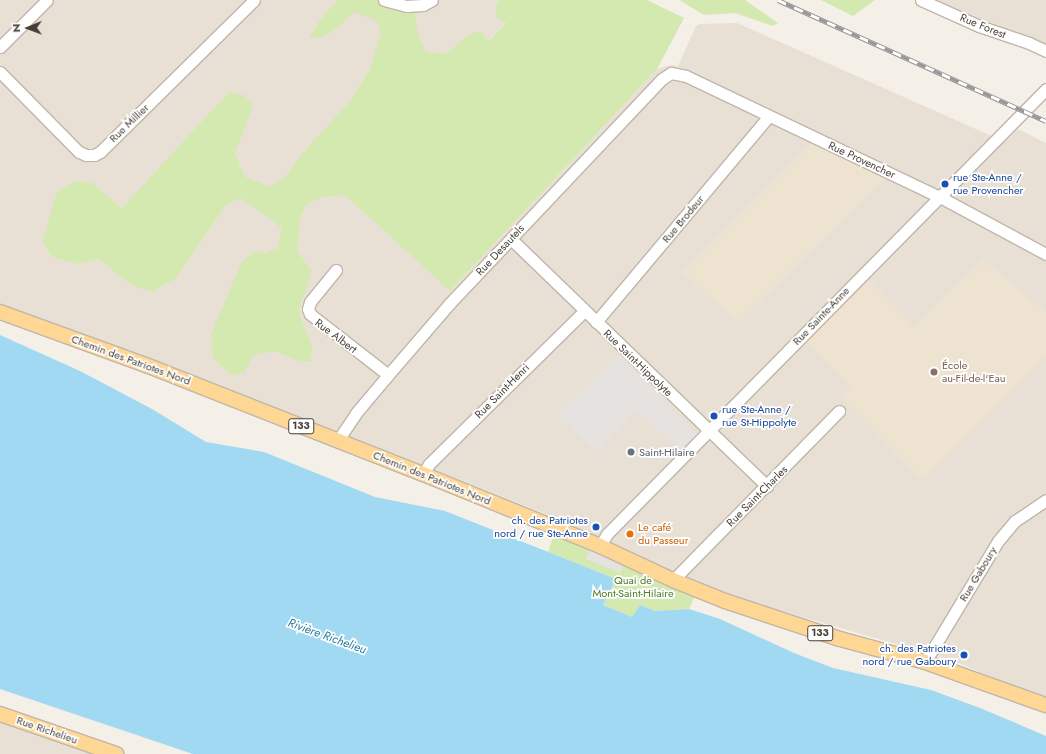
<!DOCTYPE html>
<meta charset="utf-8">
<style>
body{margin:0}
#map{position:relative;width:1046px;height:754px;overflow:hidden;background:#f4efe7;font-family:Jost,sans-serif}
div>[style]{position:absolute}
.residential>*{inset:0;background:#e8e0d5}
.education>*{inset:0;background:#eee3d1}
.green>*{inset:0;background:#d4e9af}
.parking>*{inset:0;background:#e5e2df}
.water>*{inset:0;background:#a2d9f2}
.roads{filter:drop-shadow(1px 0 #c0b6a9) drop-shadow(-1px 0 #c0b6a9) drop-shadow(0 1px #c0b6a9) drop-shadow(0 -1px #c0b6a9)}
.minor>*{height:11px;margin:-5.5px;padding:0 5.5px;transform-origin:5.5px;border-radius:5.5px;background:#fff}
.major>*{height:14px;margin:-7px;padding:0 7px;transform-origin:7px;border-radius:7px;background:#ffd795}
.rail>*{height:4.5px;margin-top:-2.25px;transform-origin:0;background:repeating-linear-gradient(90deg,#fff 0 9px,#979797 0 18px);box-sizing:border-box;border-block:1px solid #979797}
.dots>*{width:11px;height:11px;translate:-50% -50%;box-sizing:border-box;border:2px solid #fff;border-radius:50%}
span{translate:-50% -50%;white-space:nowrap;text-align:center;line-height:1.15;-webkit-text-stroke:3.5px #fff;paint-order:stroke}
.shield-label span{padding:1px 3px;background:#fff;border:1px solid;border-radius:3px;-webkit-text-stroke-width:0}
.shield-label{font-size:10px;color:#473f36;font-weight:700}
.street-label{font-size:11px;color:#473f36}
.transit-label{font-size:11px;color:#164399}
.left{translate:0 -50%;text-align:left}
.right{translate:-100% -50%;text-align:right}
.education-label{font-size:11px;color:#785e54}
.worship-label{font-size:11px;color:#5b616d}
.food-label{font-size:11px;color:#c56008}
.park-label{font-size:11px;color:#4f7b27}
.water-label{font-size:12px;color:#287da6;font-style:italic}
.north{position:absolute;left:8px;top:8px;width:40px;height:40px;-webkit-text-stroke:3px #fff;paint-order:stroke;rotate:269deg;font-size:11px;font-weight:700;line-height:16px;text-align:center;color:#473f36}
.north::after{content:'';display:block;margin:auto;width:14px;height:18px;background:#473f36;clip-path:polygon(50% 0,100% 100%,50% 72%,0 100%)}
</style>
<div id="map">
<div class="residential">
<div style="clip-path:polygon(0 0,528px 0,488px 41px,450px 291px,657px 69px,671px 65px,678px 66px,696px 26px,700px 24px,737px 23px,1005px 142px,1018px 129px,1046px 143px,1046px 700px,951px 660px,734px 597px,664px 570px,563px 521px,436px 470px,0 304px)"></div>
<div style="clip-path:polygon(934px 0,1046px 0,1046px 45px,1035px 39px,1004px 30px)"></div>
<div style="clip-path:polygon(0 722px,43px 736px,93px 754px,0 754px)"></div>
</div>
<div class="education">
<div style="clip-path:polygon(812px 143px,885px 178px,737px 323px,683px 272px)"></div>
<div style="clip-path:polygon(983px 260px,1046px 312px,1046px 357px,923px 480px,841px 397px,852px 386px,807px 342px,869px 280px,914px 327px)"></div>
</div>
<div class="green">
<div style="clip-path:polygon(338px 0,411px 0,415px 14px,418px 34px,426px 52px,446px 54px,469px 34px,481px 31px,489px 41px,506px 23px,496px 17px,496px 6px,499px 0,647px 0,684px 18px,657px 69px,450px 291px,345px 195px,323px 197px,307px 204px,300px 217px,297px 250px,312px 272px,299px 309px,302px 322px,312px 346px,311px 361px,299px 361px,275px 351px,253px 355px,244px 373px,231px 375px,213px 358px,211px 335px,241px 263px,253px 252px,265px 253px,277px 248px,282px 229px,272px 220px,241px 198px,226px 205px,176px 278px,152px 292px,131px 285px,99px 259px,77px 264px,51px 256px,43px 241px,49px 218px,57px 192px,75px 181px,92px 183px,122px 208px,229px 92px,244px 95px,253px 106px,235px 153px,245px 177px,270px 187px,285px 177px,303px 153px,351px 100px,370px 69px,381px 33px,377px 21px,354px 12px,336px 29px,322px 37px,309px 38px,320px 20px)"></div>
<div style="clip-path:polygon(679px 0,745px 0,778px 23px,773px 26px,735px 13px,704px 15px)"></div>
<div style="clip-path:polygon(821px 0,875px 0,853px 16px)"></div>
<div style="clip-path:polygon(555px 531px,696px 594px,689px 609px,655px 611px,640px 605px,632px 617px,603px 605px,616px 579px,548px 552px)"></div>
</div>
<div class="parking">
<div style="clip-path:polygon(618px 356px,699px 435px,683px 451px,636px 410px,598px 452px,557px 416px)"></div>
<div style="clip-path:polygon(591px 547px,625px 562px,620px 573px,586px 559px)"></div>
</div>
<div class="water">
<div style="clip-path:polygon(0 335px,80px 371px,152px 409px,206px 442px,264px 452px,375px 497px,445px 511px,616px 579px,603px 605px,632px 617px,640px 605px,655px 611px,689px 609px,720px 619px,794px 653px,833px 668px,931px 690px,980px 708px,1046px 736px,1046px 754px,193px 754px,0 689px)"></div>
</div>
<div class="roads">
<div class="minor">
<div style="left:384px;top:0;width:23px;rotate:15deg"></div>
<div style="left:406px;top:6px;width:17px;rotate:-3deg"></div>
<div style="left:423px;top:5px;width:10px;rotate:-29deg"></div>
<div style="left:921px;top:0;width:64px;rotate:24.1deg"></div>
<div style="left:979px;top:26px;width:53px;rotate:18.8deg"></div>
<div style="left:1029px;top:43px;width:19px;rotate:25deg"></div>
<div style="left:0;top:47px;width:66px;rotate:-45deg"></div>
<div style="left:0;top:72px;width:112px;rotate:45.4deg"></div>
<div style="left:79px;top:152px;width:8px;rotate:23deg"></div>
<div style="left:86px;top:155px;width:8px"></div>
<div style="left:94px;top:155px;width:7px;rotate:-27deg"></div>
<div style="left:100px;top:152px;width:216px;rotate:-44.6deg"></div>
<div style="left:511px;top:239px;width:356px;rotate:44deg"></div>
<div style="left:336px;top:270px;width:41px;rotate:129.1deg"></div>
<div style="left:310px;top:302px;width:7px;rotate:106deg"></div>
<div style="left:308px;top:309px;width:5px;rotate:68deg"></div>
<div style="left:310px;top:314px;width:99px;rotate:38deg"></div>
<div style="left:596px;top:322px;width:269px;rotate:-50deg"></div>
<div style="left:338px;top:440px;width:32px;rotate:-56deg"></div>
<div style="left:356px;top:413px;width:50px;rotate:-49.9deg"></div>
<div style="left:388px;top:375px;width:94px;rotate:-49.3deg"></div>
<div style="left:449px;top:304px;width:310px;rotate:-46.6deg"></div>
<div style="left:662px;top:79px;width:11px;rotate:-34deg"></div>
<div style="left:671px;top:73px;width:15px;rotate:11deg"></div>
<div style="left:686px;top:76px;width:281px;rotate:25.5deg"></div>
<div style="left:940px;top:197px;width:120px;rotate:28.3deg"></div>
<div style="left:423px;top:474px;width:12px;rotate:-59deg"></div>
<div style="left:429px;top:464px;width:218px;rotate:-44.6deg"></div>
<div style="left:600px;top:546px;width:14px;rotate:-60deg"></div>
<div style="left:607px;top:534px;width:625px;rotate:-45.39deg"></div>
<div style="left:673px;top:580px;width:237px;rotate:-45.5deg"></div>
<div style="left:925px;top:662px;width:141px;rotate:-58.9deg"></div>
<div style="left:998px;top:541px;width:26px;rotate:-50deg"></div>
<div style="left:1015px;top:521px;width:37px;rotate:-34deg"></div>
</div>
<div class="major">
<div style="left:0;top:312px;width:155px;rotate:20deg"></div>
<div style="left:146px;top:365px;width:298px;rotate:21.5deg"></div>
<div style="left:423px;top:474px;width:191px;rotate:22.1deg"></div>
<div style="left:600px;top:546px;width:81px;rotate:25deg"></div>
<div style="left:673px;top:580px;width:56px;rotate:22deg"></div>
<div style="left:725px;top:601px;width:121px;rotate:18.3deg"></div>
<div style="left:840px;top:639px;width:88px;rotate:15.1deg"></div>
<div style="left:925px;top:662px;width:128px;rotate:19.6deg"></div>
<div style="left:0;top:714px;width:123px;rotate:19deg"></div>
</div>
</div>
<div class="rail">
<div style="left:778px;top:0;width:294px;rotate:24.3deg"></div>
</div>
<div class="dots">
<div style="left:945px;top:184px;background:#1a4fb4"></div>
<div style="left:934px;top:372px;background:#8d6e63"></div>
<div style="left:714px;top:416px;background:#1a4fb4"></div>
<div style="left:631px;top:452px;background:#6b7280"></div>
<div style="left:596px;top:527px;background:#1a4fb4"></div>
<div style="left:630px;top:534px;background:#e8710a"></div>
<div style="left:964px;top:655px;background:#1a4fb4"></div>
</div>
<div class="shield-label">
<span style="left:301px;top:426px">133</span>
<span style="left:820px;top:633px">133</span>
</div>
<div class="street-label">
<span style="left:983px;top:26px;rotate:22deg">Rue Forest</span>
<span style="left:129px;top:123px;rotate:-44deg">Rue Millier</span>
<span style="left:862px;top:160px;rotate:25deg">Rue Provencher</span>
<span style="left:683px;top:219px;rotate:-50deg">Rue Brodeur</span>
<span style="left:500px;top:250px;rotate:-47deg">Rue Desautels</span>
<span style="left:821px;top:316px;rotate:-46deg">Rue Sainte-Anne</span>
<span style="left:336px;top:336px;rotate:37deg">Rue Albert</span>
<span style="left:131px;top:360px;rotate:20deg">Chemin des Patriotes Nord</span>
<span style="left:638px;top:363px;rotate:44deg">Rue Saint-Hippolyte</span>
<span style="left:502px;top:391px;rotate:-45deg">Rue Saint-Henri</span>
<span style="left:432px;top:478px;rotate:22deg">Chemin des Patriotes Nord</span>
<span style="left:757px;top:496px;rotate:-45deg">Rue Saint-Charles</span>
<span style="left:978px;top:574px;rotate:-59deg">Rue Gaboury</span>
<span style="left:47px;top:730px;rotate:19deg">Rue Richelieu</span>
</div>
<div class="transit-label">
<span class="left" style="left:953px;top:184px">rue Ste-Anne /<br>rue Provencher</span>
<span class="left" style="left:722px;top:416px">rue Ste-Anne /<br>rue St-Hippolyte</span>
<span class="right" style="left:588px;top:527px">ch. des Patriotes<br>nord / rue Ste-Anne</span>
<span class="right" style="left:956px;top:655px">ch. des Patriotes<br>nord / rue Gaboury</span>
</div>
<div class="education-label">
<span class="left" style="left:942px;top:372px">École<br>au-Fil-de-l'Eau</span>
</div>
<div class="worship-label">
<span class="left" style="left:639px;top:452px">Saint-Hilaire</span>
</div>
<div class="food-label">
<span class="left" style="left:638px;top:534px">Le café<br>du Passeur</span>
</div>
<div class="park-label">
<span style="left:633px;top:587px">Quai de<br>Mont-Saint-Hilaire</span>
</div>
<div class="water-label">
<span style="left:327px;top:637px;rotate:20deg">Rivière Richelieu</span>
</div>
<div class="north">N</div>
</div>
